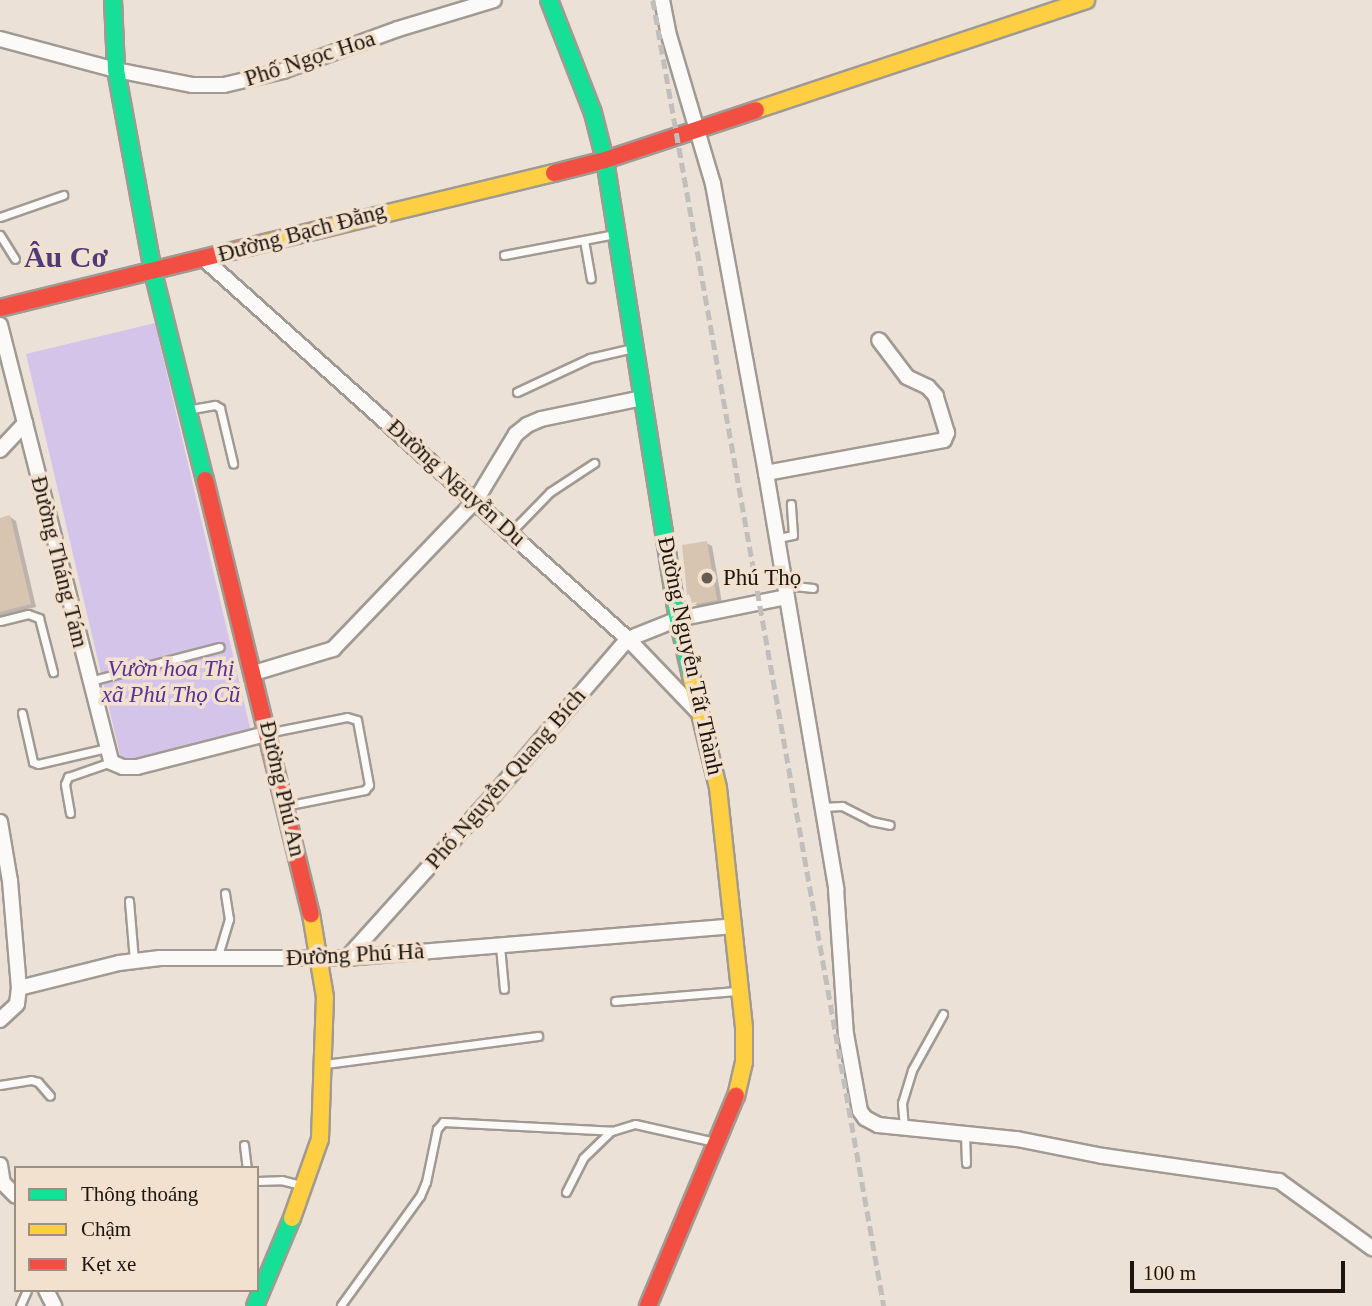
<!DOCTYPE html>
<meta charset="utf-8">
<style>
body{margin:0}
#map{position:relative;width:1372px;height:1306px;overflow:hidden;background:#ebe1d7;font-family:"Times New Roman",serif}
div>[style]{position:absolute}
.green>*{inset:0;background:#d4c4ea}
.shadow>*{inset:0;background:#0003}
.building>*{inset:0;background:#d8c5b1}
.roads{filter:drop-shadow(2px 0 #a19a92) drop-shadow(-2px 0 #a19a92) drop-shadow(0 2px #a19a92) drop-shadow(0 -2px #a19a92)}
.lane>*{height:7px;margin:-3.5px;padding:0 3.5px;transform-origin:3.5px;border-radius:3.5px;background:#fcfaf9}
.street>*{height:14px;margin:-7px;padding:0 7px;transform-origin:7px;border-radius:7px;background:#fcfaf9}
.fast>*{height:16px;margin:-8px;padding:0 8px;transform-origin:8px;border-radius:8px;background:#16e098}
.slow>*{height:16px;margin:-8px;padding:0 8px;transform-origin:8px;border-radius:8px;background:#ffcf43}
.jam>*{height:16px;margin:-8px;padding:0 8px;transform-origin:8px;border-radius:8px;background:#f24e42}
.rail>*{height:4.5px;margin-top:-2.25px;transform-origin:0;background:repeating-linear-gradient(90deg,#c1bfbd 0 10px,transparent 0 15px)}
.dots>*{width:19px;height:19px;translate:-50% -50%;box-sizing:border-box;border:4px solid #f3e1cf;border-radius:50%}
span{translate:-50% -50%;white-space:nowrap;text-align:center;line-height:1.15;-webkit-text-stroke:7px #f3e1cf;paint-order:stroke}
.street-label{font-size:23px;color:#1c150f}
.poi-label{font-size:23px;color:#1c150f}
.left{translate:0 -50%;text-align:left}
.park-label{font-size:23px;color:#573097;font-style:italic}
.district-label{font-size:30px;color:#4e3b78;font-weight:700}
.legend{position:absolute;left:14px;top:1166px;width:245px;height:126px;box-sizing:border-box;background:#f3e1cf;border:2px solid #9d8f82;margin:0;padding:9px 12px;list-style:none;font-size:21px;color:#1c150f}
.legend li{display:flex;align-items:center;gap:14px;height:35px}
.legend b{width:35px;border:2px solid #9d8f82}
.scale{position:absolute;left:1130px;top:1261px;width:215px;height:32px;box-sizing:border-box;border:4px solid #1c150f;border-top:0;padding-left:9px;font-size:21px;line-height:24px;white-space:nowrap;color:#1c150f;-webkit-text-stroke:5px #f3e1cf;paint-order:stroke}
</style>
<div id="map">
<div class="green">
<div style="clip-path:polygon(155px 323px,251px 732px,122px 763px,26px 354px)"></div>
</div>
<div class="shadow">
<div style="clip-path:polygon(10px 517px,16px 521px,36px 607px,0 616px,0 520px)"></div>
<div style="clip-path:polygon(706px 543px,712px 546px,722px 603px,700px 607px,694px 604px,689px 594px)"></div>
</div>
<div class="building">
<div style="clip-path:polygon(10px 515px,31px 604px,0 612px,0 518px)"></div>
<div style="clip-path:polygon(707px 541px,717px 600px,692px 605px,690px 594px,687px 595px,682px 545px)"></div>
</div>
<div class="roads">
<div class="lane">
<div style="left:0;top:217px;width:67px;rotate:-19.2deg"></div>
<div style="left:0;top:235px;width:28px;rotate:58deg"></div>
<div style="left:584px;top:240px;width:39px;rotate:80deg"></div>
<div style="left:504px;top:255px;width:113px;rotate:-10.7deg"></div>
<div style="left:517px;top:392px;width:81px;rotate:-25deg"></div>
<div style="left:590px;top:358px;width:44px;rotate:-13.1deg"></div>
<div style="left:192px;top:409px;width:23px;rotate:-10deg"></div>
<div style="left:215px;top:405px;width:6px;rotate:31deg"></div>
<div style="left:220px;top:408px;width:57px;rotate:76.7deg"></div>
<div style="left:511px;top:532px;width:56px;rotate:-45.7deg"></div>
<div style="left:550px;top:492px;width:53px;rotate:-33.4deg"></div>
<div style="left:778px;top:538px;width:15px;rotate:-11deg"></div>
<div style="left:793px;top:535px;width:31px;rotate:-94deg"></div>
<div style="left:785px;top:585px;width:28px;rotate:6deg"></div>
<div style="left:0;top:621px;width:29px;rotate:-14deg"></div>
<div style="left:28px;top:614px;width:12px;rotate:20deg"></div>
<div style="left:39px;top:618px;width:56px;rotate:75.5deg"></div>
<div style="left:90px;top:681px;width:134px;rotate:-14.7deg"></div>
<div style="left:22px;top:713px;width:50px;rotate:77.3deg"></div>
<div style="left:33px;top:762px;width:5px;rotate:22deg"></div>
<div style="left:38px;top:764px;width:71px;rotate:-13.1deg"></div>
<div style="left:272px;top:732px;width:76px;rotate:-11.3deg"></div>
<div style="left:347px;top:717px;width:10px;rotate:17deg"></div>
<div style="left:357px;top:720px;width:66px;rotate:79.5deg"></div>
<div style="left:369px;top:785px;width:6px;rotate:129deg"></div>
<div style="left:365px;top:790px;width:76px;rotate:168.7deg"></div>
<div style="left:822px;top:807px;width:20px;rotate:-3deg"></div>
<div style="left:842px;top:806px;width:33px;rotate:27deg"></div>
<div style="left:871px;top:821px;width:19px;rotate:12deg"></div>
<div style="left:70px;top:813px;width:29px;rotate:-100deg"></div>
<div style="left:65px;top:784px;width:8px;rotate:-67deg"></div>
<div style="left:68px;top:777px;width:46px;rotate:-19.2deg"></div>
<div style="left:129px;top:901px;width:60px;rotate:85.2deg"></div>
<div style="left:500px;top:946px;width:43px;rotate:84.7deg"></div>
<div style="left:217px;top:959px;width:42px;rotate:-73.3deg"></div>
<div style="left:229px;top:919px;width:26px;rotate:-99deg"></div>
<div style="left:615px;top:1001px;width:121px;rotate:-4.7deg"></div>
<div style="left:325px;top:1064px;width:215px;rotate:-7.5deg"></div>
<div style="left:0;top:1085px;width:31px;rotate:-9deg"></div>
<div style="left:31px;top:1080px;width:7px;rotate:16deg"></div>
<div style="left:38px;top:1082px;width:18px;rotate:49deg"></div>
<div style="left:904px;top:1127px;width:24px;rotate:-95deg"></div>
<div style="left:902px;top:1103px;width:34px;rotate:-73deg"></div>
<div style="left:912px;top:1070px;width:64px;rotate:-61deg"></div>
<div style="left:965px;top:1134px;width:29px;rotate:88deg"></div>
<div style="left:244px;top:1145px;width:23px;rotate:83deg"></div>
<div style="left:257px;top:1181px;width:24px;rotate:-2deg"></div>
<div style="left:281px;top:1180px;width:25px;rotate:14deg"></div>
<div style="left:566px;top:1192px;width:38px;rotate:-63deg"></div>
<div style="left:583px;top:1158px;width:39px;rotate:-44deg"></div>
<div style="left:341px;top:1305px;width:135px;rotate:-54.1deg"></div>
<div style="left:420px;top:1196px;width:15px;rotate:-67deg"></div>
<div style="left:426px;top:1182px;width:54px;rotate:-78.3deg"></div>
<div style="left:437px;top:1129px;width:9px;rotate:-49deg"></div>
<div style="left:443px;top:1122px;width:169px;rotate:3deg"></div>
<div style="left:612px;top:1131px;width:24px;rotate:-17deg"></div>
<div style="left:635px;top:1124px;width:82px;rotate:12.7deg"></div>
<div style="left:20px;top:1306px;width:17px;rotate:-66deg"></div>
</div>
<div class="street">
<div style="left:662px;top:0;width:33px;rotate:79deg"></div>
<div style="left:668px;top:32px;width:159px;rotate:73.5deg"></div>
<div style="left:713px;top:184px;width:294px;rotate:79.6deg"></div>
<div style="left:766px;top:473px;width:422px;rotate:80.4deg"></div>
<div style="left:836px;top:889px;width:145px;rotate:86.1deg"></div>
<div style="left:846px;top:1034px;width:78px;rotate:79.7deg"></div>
<div style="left:860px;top:1111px;width:9px;rotate:54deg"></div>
<div style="left:865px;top:1118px;width:15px;rotate:28deg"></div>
<div style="left:878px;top:1125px;width:140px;rotate:5.8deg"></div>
<div style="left:1017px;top:1139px;width:88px;rotate:11.2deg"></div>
<div style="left:1103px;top:1156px;width:178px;rotate:8.1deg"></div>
<div style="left:1279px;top:1181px;width:115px;rotate:35.8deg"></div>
<div style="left:0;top:39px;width:120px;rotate:15deg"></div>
<div style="left:116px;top:70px;width:77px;rotate:11.2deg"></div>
<div style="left:192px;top:85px;width:32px"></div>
<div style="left:224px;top:85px;width:61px;rotate:-13.3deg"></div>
<div style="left:283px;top:71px;width:122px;rotate:-20.1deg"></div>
<div style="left:398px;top:29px;width:100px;rotate:-16.8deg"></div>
<div style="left:204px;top:259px;width:569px;rotate:41.87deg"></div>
<div style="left:628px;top:639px;width:104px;rotate:46.2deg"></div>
<div style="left:0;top:325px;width:451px;rotate:75.7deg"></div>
<div style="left:111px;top:762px;width:13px;rotate:23deg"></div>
<div style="left:123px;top:767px;width:14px"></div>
<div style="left:137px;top:767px;width:136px;rotate:-14.4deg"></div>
<div style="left:0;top:450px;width:37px;rotate:-47deg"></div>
<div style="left:766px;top:473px;width:181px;rotate:-10.5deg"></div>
<div style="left:944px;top:440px;width:8px;rotate:-67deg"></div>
<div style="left:947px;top:433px;width:39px;rotate:-107deg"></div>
<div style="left:936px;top:396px;width:12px;rotate:-132deg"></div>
<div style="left:928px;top:387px;width:23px;rotate:-155deg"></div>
<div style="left:907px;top:377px;width:46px;rotate:-127.1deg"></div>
<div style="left:254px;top:673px;width:83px;rotate:-16.9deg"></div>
<div style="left:333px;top:649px;width:207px;rotate:-46.2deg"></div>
<div style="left:476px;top:500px;width:77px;rotate:-58.8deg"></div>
<div style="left:516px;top:434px;width:14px;rotate:-39deg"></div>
<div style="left:527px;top:425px;width:15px;rotate:-23deg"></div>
<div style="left:541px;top:419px;width:103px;rotate:-11.7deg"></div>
<div style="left:0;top:822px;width:60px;rotate:80.4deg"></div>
<div style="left:10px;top:881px;width:107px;rotate:85.2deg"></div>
<div style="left:347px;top:958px;width:206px;rotate:-48deg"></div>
<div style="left:485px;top:805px;width:219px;rotate:-49.3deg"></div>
<div style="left:628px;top:639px;width:54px;rotate:-21.8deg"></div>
<div style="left:678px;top:619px;width:110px;rotate:-11.5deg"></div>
<div style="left:0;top:1020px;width:23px;rotate:-43deg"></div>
<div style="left:17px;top:1004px;width:16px;rotate:-83deg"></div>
<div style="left:19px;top:988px;width:103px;rotate:-14deg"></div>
<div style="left:119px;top:963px;width:41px;rotate:-7deg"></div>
<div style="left:160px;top:958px;width:187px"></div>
<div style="left:347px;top:958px;width:388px;rotate:-4.7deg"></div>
<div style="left:0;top:1165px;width:18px;rotate:81deg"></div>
<div style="left:3px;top:1183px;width:18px;rotate:45deg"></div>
<div style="left:46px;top:1290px;width:18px;rotate:63deg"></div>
</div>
<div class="fast">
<div style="left:113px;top:0;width:70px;rotate:87.5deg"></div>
<div style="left:116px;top:70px;width:205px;rotate:79.6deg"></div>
<div style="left:153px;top:272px;width:214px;rotate:76deg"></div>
<div style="left:549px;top:0;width:121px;rotate:68.7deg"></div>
<div style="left:593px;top:113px;width:49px;rotate:75.7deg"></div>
<div style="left:605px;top:160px;width:465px;rotate:81deg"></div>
<div style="left:678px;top:619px;width:58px;rotate:77.2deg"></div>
<div style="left:255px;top:1306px;width:95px;rotate:-67.2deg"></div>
</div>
<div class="slow">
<div style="left:756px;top:110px;width:348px;rotate:-18.4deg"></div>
<div style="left:260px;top:244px;width:302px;rotate:-13.6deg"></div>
<div style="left:691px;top:676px;width:115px;rotate:76.4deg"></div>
<div style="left:718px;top:788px;width:241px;rotate:83.8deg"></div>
<div style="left:744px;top:1028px;width:34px;rotate:90deg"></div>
<div style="left:744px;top:1062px;width:35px;rotate:103deg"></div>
<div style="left:292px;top:1218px;width:84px;rotate:-70.5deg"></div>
<div style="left:320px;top:1139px;width:142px;rotate:-88deg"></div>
<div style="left:325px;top:997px;width:84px;rotate:-99.6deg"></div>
</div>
<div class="jam">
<div style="left:554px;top:173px;width:53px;rotate:-14.3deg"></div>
<div style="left:605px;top:160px;width:159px;rotate:-18.3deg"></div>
<div style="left:0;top:308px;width:268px;rotate:-13.8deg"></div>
<div style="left:205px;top:480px;width:447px;rotate:76.3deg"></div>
<div style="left:648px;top:1306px;width:228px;rotate:-67.3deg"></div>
</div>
</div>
<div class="rail">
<div style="left:653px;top:0;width:1326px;rotate:79.97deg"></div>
</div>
<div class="dots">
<div style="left:707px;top:578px;background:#645c55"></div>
</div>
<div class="street-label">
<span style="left:310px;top:59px;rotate:-18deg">Phố Ngọc Hoa</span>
<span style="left:302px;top:233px;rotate:-15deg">Đường Bạch Đằng</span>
<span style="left:456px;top:483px;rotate:42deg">Đường Nguyễn Du</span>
<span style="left:59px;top:562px;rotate:76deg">Đường Tháng Tám</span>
<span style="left:690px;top:656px;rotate:78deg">Đường Nguyễn Tất Thành</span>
<span style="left:506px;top:779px;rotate:-49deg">Phố Nguyễn Quang Bích</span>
<span style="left:282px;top:789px;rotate:77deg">Đường Phú An</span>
<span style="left:355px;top:955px;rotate:-3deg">Đường Phú Hà</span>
</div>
<div class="poi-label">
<span class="left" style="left:723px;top:578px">Phú Thọ</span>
</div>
<div class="park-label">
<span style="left:171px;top:682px">Vườn hoa Thị<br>xã Phú Thọ Cũ</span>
</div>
<div class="district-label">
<span style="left:66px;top:257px">Âu Cơ</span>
</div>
<ul class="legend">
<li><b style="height:9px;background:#16e098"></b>Thông thoáng</li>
<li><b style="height:9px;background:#ffcf43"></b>Chậm</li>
<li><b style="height:9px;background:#f24e42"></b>Kẹt xe</li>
</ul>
<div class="scale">100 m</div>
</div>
